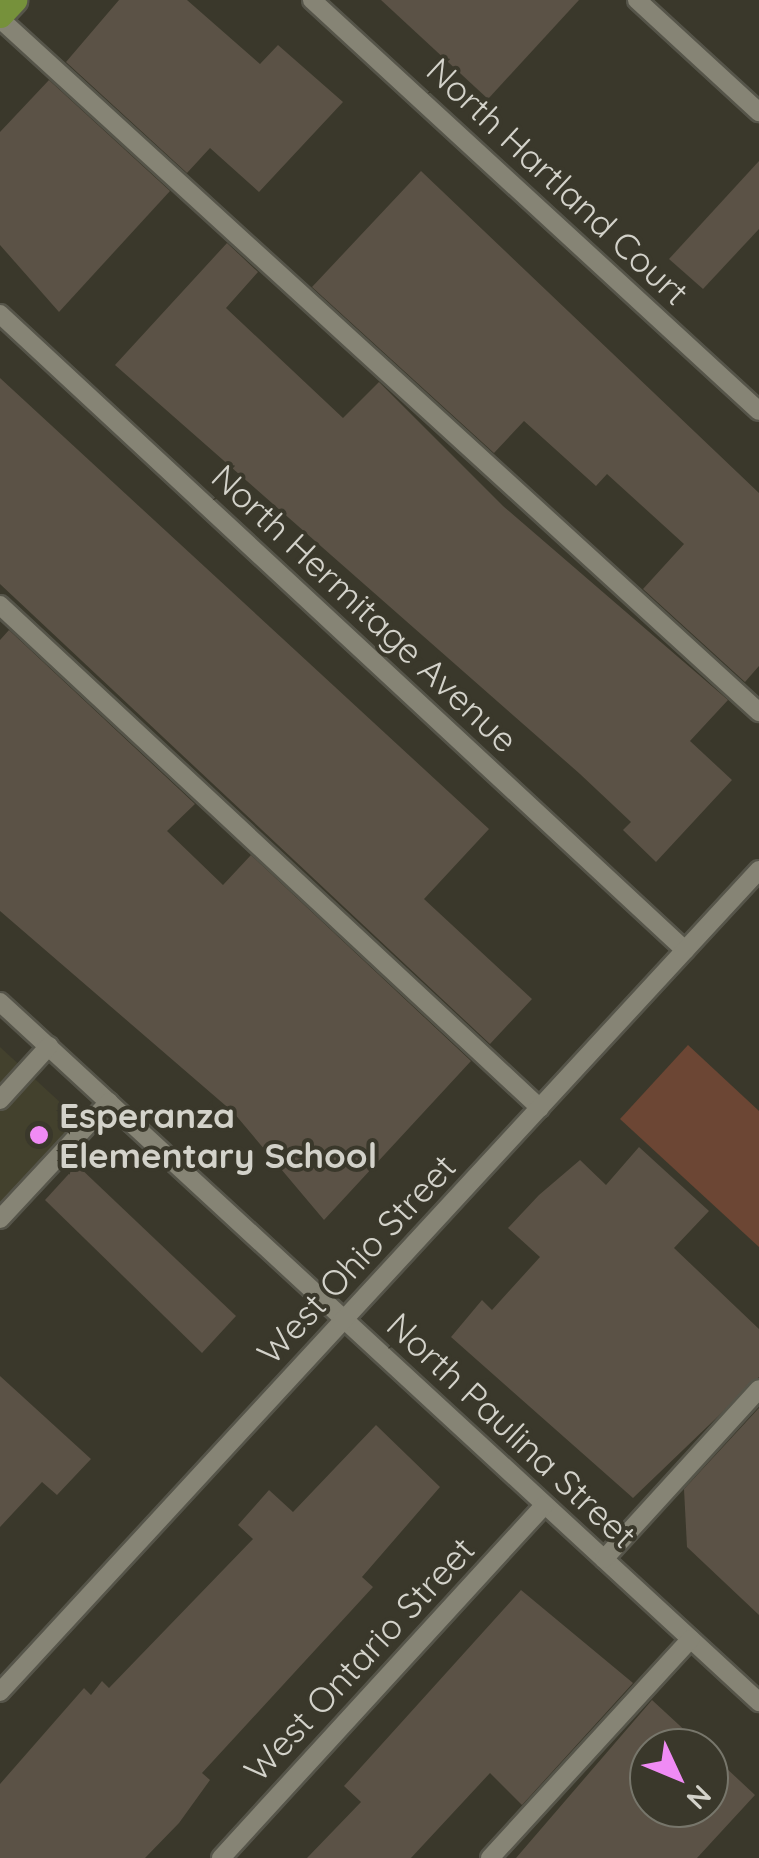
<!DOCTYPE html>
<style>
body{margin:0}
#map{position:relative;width:759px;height:1858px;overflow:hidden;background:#3a382b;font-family:Quicksand,sans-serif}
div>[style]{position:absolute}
.built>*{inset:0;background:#43412d}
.green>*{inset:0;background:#6c4634}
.building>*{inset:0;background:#5b5246}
.roads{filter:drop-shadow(2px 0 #56554a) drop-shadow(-2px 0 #56554a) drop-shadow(0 2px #56554a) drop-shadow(0 -2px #56554a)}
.minor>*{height:18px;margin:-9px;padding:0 9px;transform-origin:9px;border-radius:9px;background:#868475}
.major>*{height:25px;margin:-12.5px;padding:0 12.5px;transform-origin:12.5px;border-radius:12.5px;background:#76913b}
.dots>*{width:28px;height:28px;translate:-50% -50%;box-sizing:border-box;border:5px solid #3a382b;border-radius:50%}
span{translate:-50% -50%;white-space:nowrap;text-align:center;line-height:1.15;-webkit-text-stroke:8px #3a382b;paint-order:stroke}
.street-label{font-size:35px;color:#d3d2ca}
.poi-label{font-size:35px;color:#d3d2ca;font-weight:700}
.left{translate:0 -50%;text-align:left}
.north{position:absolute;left:629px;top:1728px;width:100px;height:100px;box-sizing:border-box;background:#3a382b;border:2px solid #77766b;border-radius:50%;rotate:134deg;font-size:28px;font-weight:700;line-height:40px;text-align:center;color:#d3d2ca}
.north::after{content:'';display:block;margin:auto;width:35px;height:45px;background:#f08bf5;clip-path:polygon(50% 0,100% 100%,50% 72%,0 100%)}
</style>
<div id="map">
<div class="built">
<div style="clip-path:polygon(0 1047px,87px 1127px,0 1219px)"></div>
</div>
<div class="green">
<div style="clip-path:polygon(688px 1045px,759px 1111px,759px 1247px,620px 1119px)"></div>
</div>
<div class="building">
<div style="clip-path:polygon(119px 0,187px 0,260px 64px,278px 45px,343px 102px,259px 192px,210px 148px,187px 173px,66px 62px)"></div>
<div style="clip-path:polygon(381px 0,579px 0,488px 99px)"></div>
<div style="clip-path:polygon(49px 80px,170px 191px,59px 312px,0 245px,0 132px)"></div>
<div style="clip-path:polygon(759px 161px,759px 229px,703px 289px,669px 259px)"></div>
<div style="clip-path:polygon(421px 171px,759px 493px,759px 666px,745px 682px,643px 589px,684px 544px,607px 474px,596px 486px,524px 421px,494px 453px,312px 287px)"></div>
<div style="clip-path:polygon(227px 243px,258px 272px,226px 308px,343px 418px,379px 382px,503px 506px,728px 700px,690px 741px,732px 780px,656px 862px,623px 830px,631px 822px,580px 774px,115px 365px)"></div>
<div style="clip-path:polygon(0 378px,489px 829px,424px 899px,532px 999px,490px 1044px,0 584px)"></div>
<div style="clip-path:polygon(9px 630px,195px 804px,167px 831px,223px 885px,251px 855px,471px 1061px,324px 1220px,233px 1112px,0 911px,0 640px)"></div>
<div style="clip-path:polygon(639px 1147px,709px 1211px,674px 1248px,759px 1329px,759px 1377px,633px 1498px,451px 1337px,482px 1300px,492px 1310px,540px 1257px,508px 1228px,539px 1195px,580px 1160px,606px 1185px)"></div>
<div style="clip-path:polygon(77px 1165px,236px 1316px,202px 1353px,45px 1200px)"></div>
<div style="clip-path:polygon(0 1376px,91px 1459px,57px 1495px,42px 1482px,0 1527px)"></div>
<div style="clip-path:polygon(759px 1408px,759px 1615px,687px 1547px,684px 1489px)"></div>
<div style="clip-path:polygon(376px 1425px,440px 1487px,362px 1577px,373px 1587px,202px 1773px,210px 1780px,179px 1823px,145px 1858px,0 1858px,0 1784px,84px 1688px,91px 1695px,102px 1681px,109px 1688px,253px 1539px,238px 1525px,269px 1490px,293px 1512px)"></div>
<div style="clip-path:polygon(521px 1590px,633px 1683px,522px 1805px,490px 1773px,411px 1858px,307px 1858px,361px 1802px,344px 1786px)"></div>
<div style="clip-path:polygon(652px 1700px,704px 1748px,649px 1748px,649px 1808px,709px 1808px,709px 1752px,755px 1795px,697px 1858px,516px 1858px)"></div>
</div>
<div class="roads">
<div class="minor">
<div style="left:312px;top:0;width:607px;rotate:42.6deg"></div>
<div style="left:637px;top:0;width:166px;rotate:42.6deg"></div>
<div style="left:0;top:19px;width:1028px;rotate:42.4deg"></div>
<div style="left:0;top:314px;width:935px;rotate:42.88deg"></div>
<div style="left:0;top:605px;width:738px;rotate:42.97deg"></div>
<div style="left:0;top:1002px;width:1033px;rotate:42.68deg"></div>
<div style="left:0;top:1100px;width:73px;rotate:-47.8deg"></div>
<div style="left:0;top:1219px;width:160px;rotate:-47deg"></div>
<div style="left:604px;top:1559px;width:230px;rotate:-47.6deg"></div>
<div style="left:0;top:1692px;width:1119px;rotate:-47.28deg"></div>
<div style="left:221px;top:1858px;width:479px;rotate:-47.5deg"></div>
<div style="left:490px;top:1858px;width:297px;rotate:-47.5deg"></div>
</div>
<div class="major">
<div style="left:0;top:15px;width:21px;rotate:-47deg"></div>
</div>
</div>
<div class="dots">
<div style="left:39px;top:1135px;background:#f08bf5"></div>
</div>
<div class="street-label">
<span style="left:558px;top:181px;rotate:43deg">North Hartland Court</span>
<span style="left:365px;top:608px;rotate:43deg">North Hermitage Avenue</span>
<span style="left:356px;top:1259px;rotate:-47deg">West Ohio Street</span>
<span style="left:512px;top:1430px;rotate:43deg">North Paulina Street</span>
<span style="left:359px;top:1659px;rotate:-47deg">West Ontario Street</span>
</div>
<div class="poi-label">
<span class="left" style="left:59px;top:1135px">Esperanza<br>Elementary School</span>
</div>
<div class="north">N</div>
</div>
